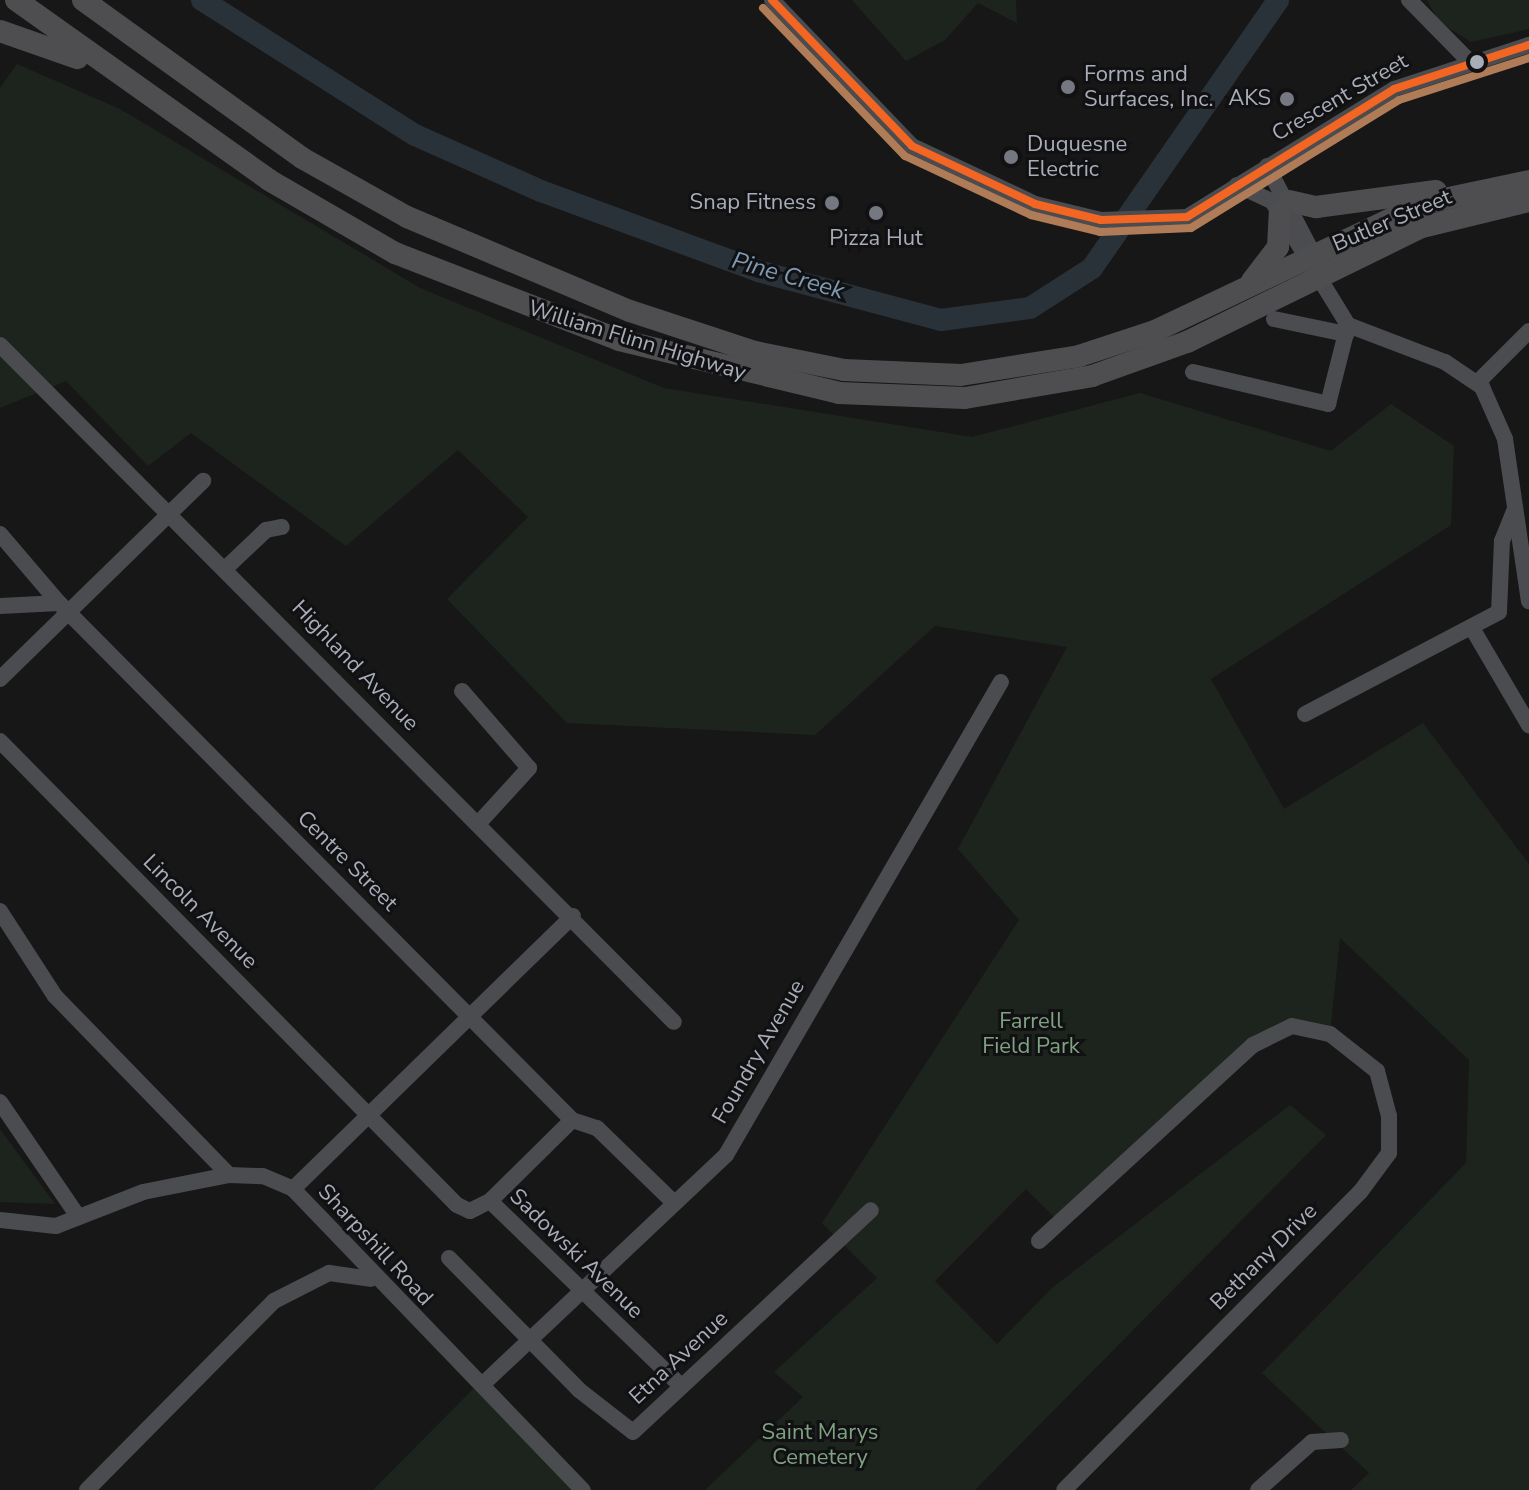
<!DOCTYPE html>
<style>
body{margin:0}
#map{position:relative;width:1529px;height:1490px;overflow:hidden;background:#171717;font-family:"Nunito Sans",sans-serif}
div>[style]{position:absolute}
.green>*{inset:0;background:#1d241e}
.river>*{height:22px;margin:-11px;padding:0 11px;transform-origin:11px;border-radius:11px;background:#2a3239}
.minor>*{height:16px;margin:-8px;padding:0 8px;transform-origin:8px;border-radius:8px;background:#4b4c50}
.highway>*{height:22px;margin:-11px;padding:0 11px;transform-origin:11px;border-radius:11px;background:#4e4e51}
.bus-1>*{height:8px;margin:-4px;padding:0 4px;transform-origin:4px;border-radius:4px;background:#f26522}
.bus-2>*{height:8px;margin:-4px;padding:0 4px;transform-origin:4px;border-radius:4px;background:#b07c57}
.dots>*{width:22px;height:22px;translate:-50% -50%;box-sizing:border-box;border:4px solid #111113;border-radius:50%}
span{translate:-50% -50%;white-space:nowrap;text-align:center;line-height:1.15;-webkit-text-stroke:6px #111113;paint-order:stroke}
.poi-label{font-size:22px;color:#a8adb8}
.left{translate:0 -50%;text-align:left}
.right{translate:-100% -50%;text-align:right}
.street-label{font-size:22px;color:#a8adb8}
.park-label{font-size:22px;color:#7fa381}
.water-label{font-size:24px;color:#7f9bb3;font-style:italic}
</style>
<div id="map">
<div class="green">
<div style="clip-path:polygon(852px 0,1016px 0,1017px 23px,978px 3px,945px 40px,906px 61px)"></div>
<div style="clip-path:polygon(1427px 0,1529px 0,1529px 29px,1471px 42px,1439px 22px)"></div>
<div style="clip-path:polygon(17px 64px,120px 109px,420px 288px,664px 388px,972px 437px,1140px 393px,1331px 451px,1391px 404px,1454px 446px,1451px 525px,1211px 679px,1284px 809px,1423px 723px,1529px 864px,1529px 1490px,1351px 1490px,1369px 1473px,1262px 1373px,1466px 1163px,1469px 1060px,1340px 938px,1330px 1034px,1292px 1026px,1253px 1045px,1060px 1223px,1026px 1189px,935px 1281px,997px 1344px,1052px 1288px,1290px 1105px,1326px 1135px,975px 1490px,705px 1490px,803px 1397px,774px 1372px,877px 1278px,822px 1223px,1019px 920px,958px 849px,1067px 647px,935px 626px,815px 735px,567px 723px,447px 599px,528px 517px,458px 450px,346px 546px,191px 433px,148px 466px,66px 381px,0 408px,0 88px)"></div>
<div style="clip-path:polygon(0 1129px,55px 1204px,0 1202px)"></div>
<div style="clip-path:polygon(474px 1388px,573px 1490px,373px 1490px)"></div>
</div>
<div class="river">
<div style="left:202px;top:0;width:252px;rotate:32.4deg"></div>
<div style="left:415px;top:135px;width:138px;rotate:24deg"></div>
<div style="left:541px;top:191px;width:231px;rotate:20.2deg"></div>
<div style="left:758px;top:271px;width:189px;rotate:15deg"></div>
<div style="left:941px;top:320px;width:90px;rotate:-7.7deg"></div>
<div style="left:1030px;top:308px;width:74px;rotate:-32.8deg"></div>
<div style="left:1092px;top:268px;width:326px;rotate:-55.2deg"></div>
</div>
<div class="minor">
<div style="left:772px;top:0;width:202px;rotate:46.2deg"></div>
<div style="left:912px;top:146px;width:136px;rotate:25.2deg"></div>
<div style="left:1035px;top:204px;width:68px;rotate:13.6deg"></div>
<div style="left:1101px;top:220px;width:86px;rotate:-2deg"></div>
<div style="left:1187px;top:217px;width:243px;rotate:-31.7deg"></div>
<div style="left:1394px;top:89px;width:142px;rotate:-18.1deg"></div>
<div style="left:1409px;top:0;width:83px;rotate:45.5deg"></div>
<div style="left:1267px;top:166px;width:110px;rotate:62.3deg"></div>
<div style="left:1237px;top:185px;width:38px;rotate:25deg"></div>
<div style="left:1272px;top:201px;width:145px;rotate:58.5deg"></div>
<div style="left:1348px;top:325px;width:104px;rotate:20.9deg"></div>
<div style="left:1445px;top:362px;width:45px;rotate:34deg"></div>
<div style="left:1482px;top:387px;width:57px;rotate:66.1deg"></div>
<div style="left:1505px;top:439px;width:164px;rotate:81.6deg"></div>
<div style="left:1274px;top:319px;width:74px;rotate:11.8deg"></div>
<div style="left:0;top:345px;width:955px;rotate:45.13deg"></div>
<div style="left:1193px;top:372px;width:139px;rotate:13.3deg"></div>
<div style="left:1328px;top:404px;width:81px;rotate:-75.8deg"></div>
<div style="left:1478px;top:382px;width:72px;rotate:-45deg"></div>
<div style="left:0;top:534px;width:91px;rotate:49.5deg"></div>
<div style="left:59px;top:603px;width:728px;rotate:45.22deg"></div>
<div style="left:572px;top:1120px;width:26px;rotate:18deg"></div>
<div style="left:597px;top:1128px;width:107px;rotate:44.2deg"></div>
<div style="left:227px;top:567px;width:54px;rotate:-43.5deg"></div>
<div style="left:266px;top:530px;width:16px;rotate:-11deg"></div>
<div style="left:0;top:606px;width:59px;rotate:-2.9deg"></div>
<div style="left:1472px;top:628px;width:113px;rotate:59.6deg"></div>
<div style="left:0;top:679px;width:284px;rotate:-44.3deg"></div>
<div style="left:462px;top:691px;width:102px;rotate:49deg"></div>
<div style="left:529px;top:768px;width:74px;rotate:132.3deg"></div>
<div style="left:1305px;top:714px;width:219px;rotate:-27.7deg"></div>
<div style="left:1499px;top:612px;width:71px;rotate:-87.6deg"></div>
<div style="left:1502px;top:541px;width:32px;rotate:-68deg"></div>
<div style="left:0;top:741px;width:651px;rotate:45.44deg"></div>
<div style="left:457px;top:1205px;width:14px;rotate:25deg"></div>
<div style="left:470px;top:1211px;width:22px;rotate:-27deg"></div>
<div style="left:490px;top:1201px;width:115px;rotate:-44.6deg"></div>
<div style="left:0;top:911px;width:101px;rotate:57.1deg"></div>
<div style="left:55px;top:996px;width:250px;rotate:45.8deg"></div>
<div style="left:0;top:1102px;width:137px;rotate:55.7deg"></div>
<div style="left:293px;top:1189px;width:391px;rotate:-44.3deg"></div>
<div style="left:490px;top:1201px;width:266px;rotate:44.1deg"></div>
<div style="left:0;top:1220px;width:56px;rotate:6.1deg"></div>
<div style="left:56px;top:1226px;width:93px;rotate:-21.3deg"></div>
<div style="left:143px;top:1192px;width:88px;rotate:-11.2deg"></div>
<div style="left:229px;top:1175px;width:34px;rotate:2deg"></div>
<div style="left:263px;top:1176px;width:33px;rotate:23deg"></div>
<div style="left:293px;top:1189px;width:418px;rotate:46.1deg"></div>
<div style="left:1039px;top:1241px;width:290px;rotate:-42.5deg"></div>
<div style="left:1253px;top:1045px;width:43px;rotate:-26deg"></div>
<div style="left:1292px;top:1026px;width:39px;rotate:12deg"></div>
<div style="left:1330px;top:1034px;width:60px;rotate:38.2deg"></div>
<div style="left:1377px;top:1071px;width:47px;rotate:75.1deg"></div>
<div style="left:1389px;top:1116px;width:37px;rotate:90deg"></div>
<div style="left:1389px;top:1153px;width:47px;rotate:126.4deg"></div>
<div style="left:1361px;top:1191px;width:421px;rotate:134.8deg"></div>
<div style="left:449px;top:1258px;width:185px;rotate:45.4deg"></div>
<div style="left:579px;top:1390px;width:68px;rotate:37.9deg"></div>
<div style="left:633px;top:1432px;width:325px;rotate:-43deg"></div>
<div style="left:482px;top:1385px;width:335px;rotate:-43.3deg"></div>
<div style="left:726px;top:1155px;width:547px;rotate:-59.83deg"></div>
<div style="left:87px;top:1490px;width:266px;rotate:-45.3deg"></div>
<div style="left:274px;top:1301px;width:62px;rotate:-27deg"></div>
<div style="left:329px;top:1273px;width:42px;rotate:8.1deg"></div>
<div style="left:1258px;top:1490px;width:72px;rotate:-41.6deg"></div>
<div style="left:1312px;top:1442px;width:29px;rotate:-4deg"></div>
</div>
<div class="highway">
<div style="left:16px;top:0;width:310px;rotate:35.4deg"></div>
<div style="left:269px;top:180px;width:146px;rotate:30.1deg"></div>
<div style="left:395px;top:253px;width:240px;rotate:21.2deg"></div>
<div style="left:619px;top:340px;width:226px;rotate:13.5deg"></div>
<div style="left:839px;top:393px;width:126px;rotate:2.3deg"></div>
<div style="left:965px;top:398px;width:129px;rotate:-9.8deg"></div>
<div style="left:1092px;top:376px;width:101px;rotate:-19.7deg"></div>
<div style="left:1187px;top:342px;width:262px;rotate:-26.1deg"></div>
<div style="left:1422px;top:227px;width:110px;rotate:-13.7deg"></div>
<div style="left:83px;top:0;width:270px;rotate:35.8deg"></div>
<div style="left:302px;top:158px;width:120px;rotate:29.3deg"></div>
<div style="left:407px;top:217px;width:242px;rotate:22.9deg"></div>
<div style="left:630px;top:311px;width:132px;rotate:18.2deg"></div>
<div style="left:755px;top:352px;width:91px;rotate:11.4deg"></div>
<div style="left:844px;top:370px;width:117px;rotate:2.4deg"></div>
<div style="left:961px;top:375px;width:120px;rotate:-9.1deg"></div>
<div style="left:1079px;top:356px;width:80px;rotate:-18.2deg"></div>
<div style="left:1155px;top:331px;width:299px;rotate:-25.4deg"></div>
<div style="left:1425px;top:203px;width:106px;rotate:-11.9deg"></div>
<div style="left:0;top:31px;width:82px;rotate:19.3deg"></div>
<div style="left:1289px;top:201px;width:28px;rotate:13deg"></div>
<div style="left:1316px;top:207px;width:121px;rotate:-7.6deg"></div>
<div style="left:1252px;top:281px;width:43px;rotate:-52.6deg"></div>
<div style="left:1278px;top:247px;width:36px;rotate:-87deg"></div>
</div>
<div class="bus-1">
<div style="left:772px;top:0;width:202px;rotate:46.2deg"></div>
<div style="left:912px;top:146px;width:136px;rotate:25.2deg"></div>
<div style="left:1035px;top:204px;width:68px;rotate:13.6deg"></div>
<div style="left:1101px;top:220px;width:86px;rotate:-2deg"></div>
<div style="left:1187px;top:217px;width:243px;rotate:-31.7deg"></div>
<div style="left:1394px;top:89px;width:142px;rotate:-18.1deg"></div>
</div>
<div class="bus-2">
<div style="left:763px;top:8px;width:205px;rotate:46.2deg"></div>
<div style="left:905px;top:156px;width:139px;rotate:25.1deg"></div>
<div style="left:1031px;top:215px;width:71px;rotate:13.8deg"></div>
<div style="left:1100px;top:232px;width:91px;rotate:-2.5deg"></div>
<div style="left:1191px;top:228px;width:244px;rotate:-31.6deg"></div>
<div style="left:1399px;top:100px;width:137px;rotate:-17.9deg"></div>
</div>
<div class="dots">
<div style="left:1477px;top:62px;background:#a8adb8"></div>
<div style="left:1068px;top:87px;background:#757880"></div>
<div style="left:1287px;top:99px;background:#757880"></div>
<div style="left:1011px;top:157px;background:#757880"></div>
<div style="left:832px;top:203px;background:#757880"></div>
<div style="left:876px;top:213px;background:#757880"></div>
</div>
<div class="poi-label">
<span class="left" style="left:1084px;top:87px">Forms and<br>Surfaces, Inc.</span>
<span class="right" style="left:1271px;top:99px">AKS</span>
<span class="left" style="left:1027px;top:157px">Duquesne<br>Electric</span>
<span class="right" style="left:816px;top:203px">Snap Fitness</span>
<span style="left:876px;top:239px">Pizza Hut</span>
</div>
<div class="street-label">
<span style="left:1340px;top:98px;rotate:-30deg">Crescent Street</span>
<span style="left:1392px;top:221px;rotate:-23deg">Butler Street</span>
<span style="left:637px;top:341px;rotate:17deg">William Flinn Highway</span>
<span style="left:355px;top:666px;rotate:46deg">Highland Avenue</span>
<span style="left:347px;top:861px;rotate:45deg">Centre Street</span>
<span style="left:200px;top:912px;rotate:45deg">Lincoln Avenue</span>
<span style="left:759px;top:1052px;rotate:-60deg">Foundry Avenue</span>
<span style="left:375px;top:1245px;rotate:47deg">Sharpshill Road</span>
<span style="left:576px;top:1254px;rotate:44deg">Sadowski Avenue</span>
<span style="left:1264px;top:1257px;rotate:-45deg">Bethany Drive</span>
<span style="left:679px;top:1358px;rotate:-43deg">Etna Avenue</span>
</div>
<div class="park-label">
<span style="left:1031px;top:1034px">Farrell<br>Field Park</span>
<span style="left:820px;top:1445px">Saint Marys<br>Cemetery</span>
</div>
<div class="water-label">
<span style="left:788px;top:276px;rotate:16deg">Pine Creek</span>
</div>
</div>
